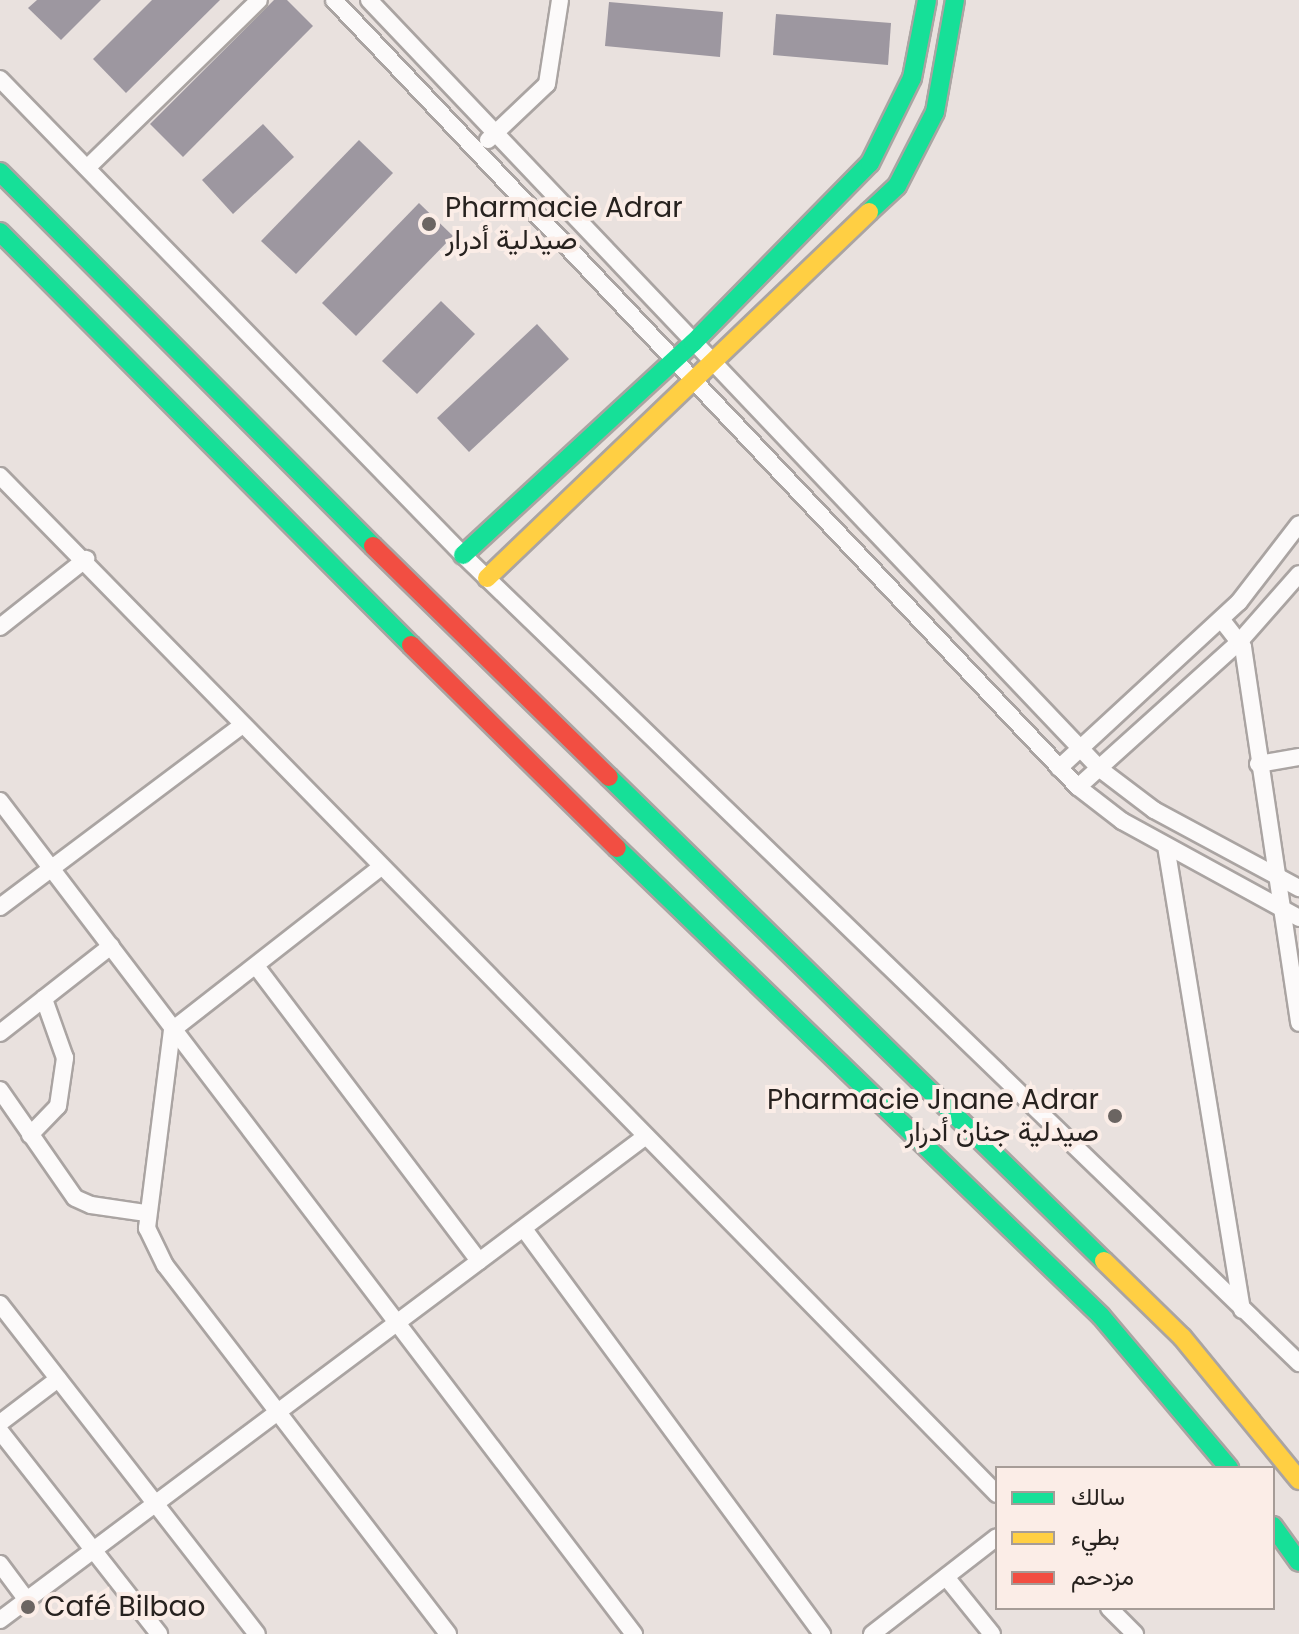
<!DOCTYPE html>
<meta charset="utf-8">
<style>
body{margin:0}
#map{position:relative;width:1299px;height:1634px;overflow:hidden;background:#e9e1de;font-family:Poppins,Vazirmatn,sans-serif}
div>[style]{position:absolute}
.building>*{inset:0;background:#9d97a0}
.roads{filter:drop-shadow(2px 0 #aaa4a2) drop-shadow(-2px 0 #aaa4a2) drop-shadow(0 2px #aaa4a2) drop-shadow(0 -2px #aaa4a2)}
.street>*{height:16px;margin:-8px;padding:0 8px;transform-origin:8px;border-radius:8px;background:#fcfafa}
.fast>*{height:18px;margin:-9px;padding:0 9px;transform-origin:9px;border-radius:9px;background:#16e098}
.slow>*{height:18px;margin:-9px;padding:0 9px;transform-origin:9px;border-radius:9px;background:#ffcf43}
.jam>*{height:18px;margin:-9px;padding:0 9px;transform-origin:9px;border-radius:9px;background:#f24e42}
.dots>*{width:22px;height:22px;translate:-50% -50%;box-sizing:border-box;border:4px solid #fbede7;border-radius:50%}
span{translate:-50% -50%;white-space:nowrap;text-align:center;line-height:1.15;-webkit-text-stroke:8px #fbede7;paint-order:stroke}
.poi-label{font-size:28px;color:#27221f}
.left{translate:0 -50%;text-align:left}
.right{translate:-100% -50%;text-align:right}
.legend{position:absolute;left:995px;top:1466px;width:280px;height:144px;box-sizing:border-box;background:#fbede7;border:2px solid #a69c97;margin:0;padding:10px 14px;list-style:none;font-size:24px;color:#27221f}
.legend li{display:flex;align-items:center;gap:16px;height:40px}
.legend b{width:40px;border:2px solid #a69c97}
</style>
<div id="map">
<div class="building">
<div style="clip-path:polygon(37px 0,101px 0,61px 40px,28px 8px)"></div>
<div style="clip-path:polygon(152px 0,220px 0,126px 93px,93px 59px)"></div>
<div style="clip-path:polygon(274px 0,287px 0,313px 26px,183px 157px,150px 124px)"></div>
<div style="clip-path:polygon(609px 2px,723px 12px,720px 57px,605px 46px)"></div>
<div style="clip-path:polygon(776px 14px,891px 23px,888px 65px,773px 55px)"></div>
<div style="clip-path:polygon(263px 124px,294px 157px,233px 214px,202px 180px)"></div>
<div style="clip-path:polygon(359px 140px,393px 173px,296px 274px,261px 241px)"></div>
<div style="clip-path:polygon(419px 203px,453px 236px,356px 336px,322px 303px)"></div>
<div style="clip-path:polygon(441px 301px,475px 334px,417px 394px,382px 361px)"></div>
<div style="clip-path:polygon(537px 324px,569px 359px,469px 452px,437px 418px)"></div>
</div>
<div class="roads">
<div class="street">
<div style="left:334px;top:0;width:1083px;rotate:46.61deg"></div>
<div style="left:1078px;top:787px;width:56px;rotate:37.7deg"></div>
<div style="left:1122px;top:821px;width:202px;rotate:28.7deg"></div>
<div style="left:369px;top:0;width:1061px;rotate:46.45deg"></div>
<div style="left:1100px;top:769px;width:68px;rotate:37.2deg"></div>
<div style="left:1154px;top:810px;width:165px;rotate:28.3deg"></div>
<div style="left:0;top:79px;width:664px;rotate:45.79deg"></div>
<div style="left:463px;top:555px;width:1163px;rotate:44.02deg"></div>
<div style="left:488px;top:140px;width:81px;rotate:-43.5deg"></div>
<div style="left:547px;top:84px;width:85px;rotate:-81.2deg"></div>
<div style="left:87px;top:168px;width:240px;rotate:-44.3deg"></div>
<div style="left:0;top:476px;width:1425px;rotate:45.6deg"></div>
<div style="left:1221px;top:619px;width:36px;rotate:52deg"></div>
<div style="left:1243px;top:647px;width:380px;rotate:81.5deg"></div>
<div style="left:0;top:627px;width:110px;rotate:-38.3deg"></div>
<div style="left:1258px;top:764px;width:42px;rotate:-9.7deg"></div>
<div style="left:1059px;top:768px;width:245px;rotate:-42.7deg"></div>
<div style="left:1239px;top:602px;width:98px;rotate:-52.4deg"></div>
<div style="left:1078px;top:787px;width:218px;rotate:-42deg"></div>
<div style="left:1240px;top:641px;width:89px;rotate:-48.6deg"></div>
<div style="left:0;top:801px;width:1047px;rotate:52.73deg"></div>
<div style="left:1166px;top:846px;width:470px;rotate:80.7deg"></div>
<div style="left:381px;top:867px;width:265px;rotate:142deg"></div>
<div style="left:172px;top:1030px;width:200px;rotate:97.2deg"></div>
<div style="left:147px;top:1228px;width:41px;rotate:64.1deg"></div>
<div style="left:165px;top:1265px;width:465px;rotate:52.5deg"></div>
<div style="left:0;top:907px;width:303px;rotate:-36.9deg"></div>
<div style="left:256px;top:966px;width:370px;rotate:52.9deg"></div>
<div style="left:0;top:1033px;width:141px;rotate:-38.1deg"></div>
<div style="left:0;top:1090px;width:131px;rotate:55.2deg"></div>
<div style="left:75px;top:1198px;width:17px;rotate:24deg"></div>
<div style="left:91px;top:1205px;width:56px;rotate:8.3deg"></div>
<div style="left:30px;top:1135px;width:40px;rotate:-46deg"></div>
<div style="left:58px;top:1106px;width:49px;rotate:-81.7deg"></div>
<div style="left:65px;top:1058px;width:63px;rotate:-109.6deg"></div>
<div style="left:524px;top:1229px;width:503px;rotate:53.65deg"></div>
<div style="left:0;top:1304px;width:418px;rotate:52.1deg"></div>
<div style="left:0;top:1423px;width:73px;rotate:-37.2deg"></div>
<div style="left:0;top:1431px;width:258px;rotate:51.9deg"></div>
<div style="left:0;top:1564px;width:44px;rotate:53.4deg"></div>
<div style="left:946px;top:1577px;width:73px;rotate:51.1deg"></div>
<div style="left:1109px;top:1608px;width:37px;rotate:45deg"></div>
<div style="left:0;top:1620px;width:807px;rotate:-36.84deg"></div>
<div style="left:872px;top:1634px;width:158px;rotate:-37.8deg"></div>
</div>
<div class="fast">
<div style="left:0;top:172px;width:528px;rotate:45.08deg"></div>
<div style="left:869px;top:212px;width:38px;rotate:-43deg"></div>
<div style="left:897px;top:186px;width:83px;rotate:-62.8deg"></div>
<div style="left:935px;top:112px;width:114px;rotate:-79.9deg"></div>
<div style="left:0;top:232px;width:583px;rotate:45.14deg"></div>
<div style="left:463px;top:555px;width:313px;rotate:-42.7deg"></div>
<div style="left:693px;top:343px;width:252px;rotate:-45.5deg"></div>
<div style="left:870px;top:163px;width:95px;rotate:-63.7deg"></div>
<div style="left:912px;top:78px;width:79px;rotate:-79.1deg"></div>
<div style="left:609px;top:777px;width:692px;rotate:44.36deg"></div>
<div style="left:617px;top:848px;width:673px;rotate:44.04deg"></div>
<div style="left:1101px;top:1316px;width:199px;rotate:49.9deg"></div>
<div style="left:1273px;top:1526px;width:44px;rotate:54.2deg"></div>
</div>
<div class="slow">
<div style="left:487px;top:578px;width:529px;rotate:-43.77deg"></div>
<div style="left:1104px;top:1261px;width:109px;rotate:44.3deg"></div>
<div style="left:1182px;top:1337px;width:185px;rotate:50.7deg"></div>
</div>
<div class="jam">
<div style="left:373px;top:546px;width:330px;rotate:44.4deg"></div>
<div style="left:411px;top:645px;width:289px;rotate:44.6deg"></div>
</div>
</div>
<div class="dots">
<div style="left:429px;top:224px;background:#6b6562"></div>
<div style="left:1115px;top:1116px;background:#6b6562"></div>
<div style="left:28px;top:1607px;background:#6b6562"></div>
</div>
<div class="poi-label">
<span class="left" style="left:445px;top:224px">Pharmacie Adrar<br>صيدلية أدرار</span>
<span class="right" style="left:1099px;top:1116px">Pharmacie Jnane Adrar<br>صيدلية جنان أدرار</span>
<span class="left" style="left:44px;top:1607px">Café Bilbao</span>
</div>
<ul class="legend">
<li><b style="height:10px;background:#16e098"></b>سالك</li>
<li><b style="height:10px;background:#ffcf43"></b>بطيء</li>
<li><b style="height:10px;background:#f24e42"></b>مزدحم</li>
</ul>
</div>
